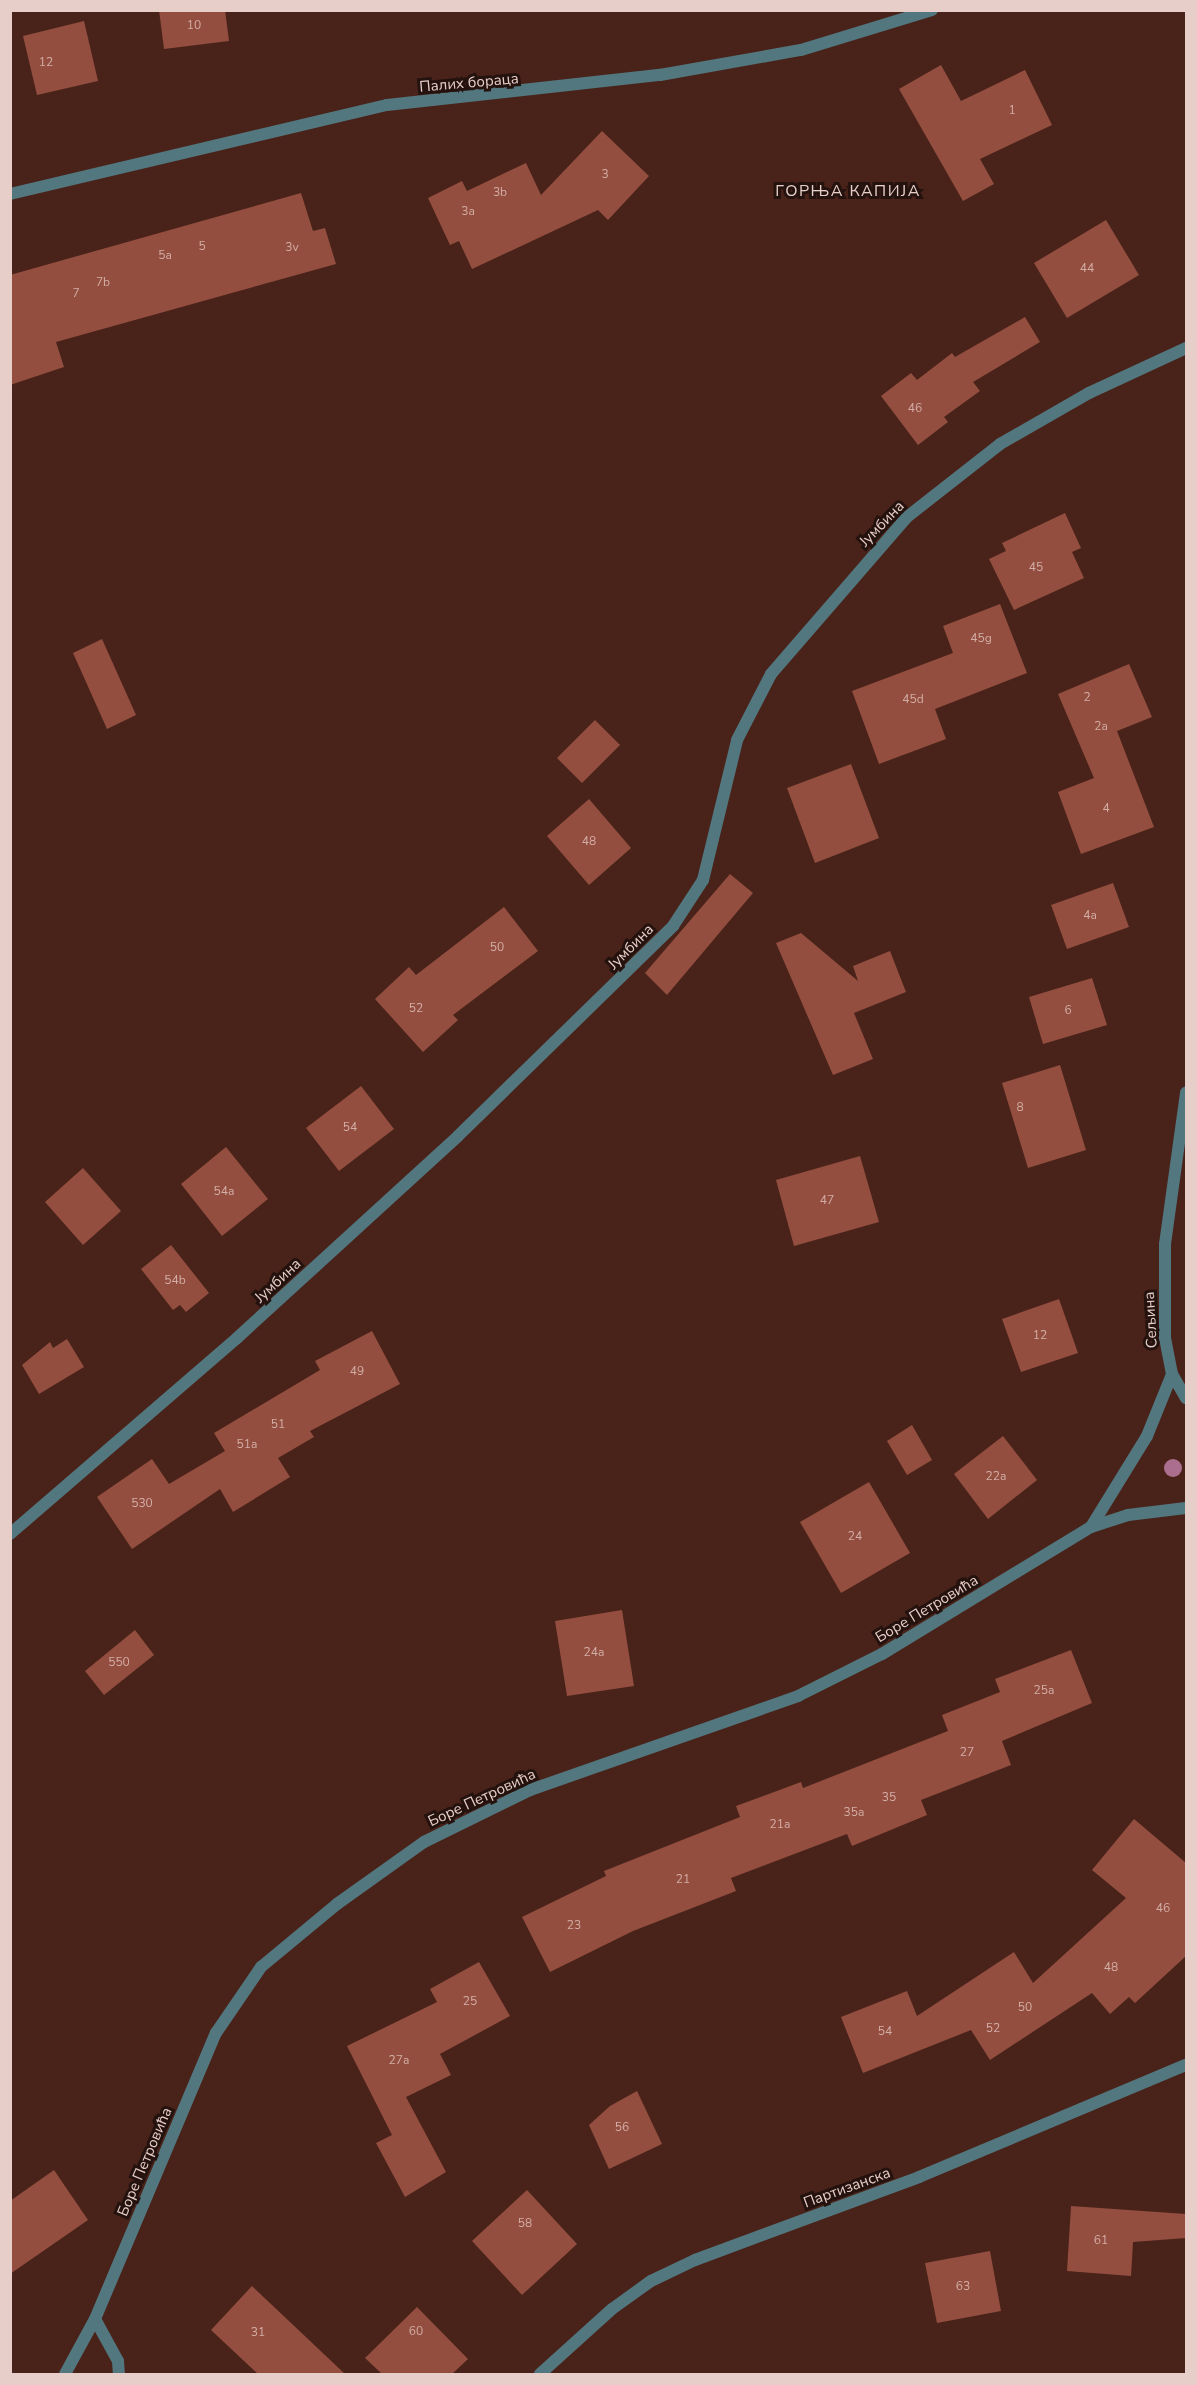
<!DOCTYPE html>
<meta charset="utf-8">
<style>
body{margin:0}
#map{position:relative;width:1197px;height:2385px;overflow:hidden;background:#49231a;font-family:"Nunito Sans",sans-serif}
div>[style]{position:absolute}
.building>*{inset:0;background:#934e3f}
.service>*{height:12px;margin:-6px;padding:0 6px;transform-origin:6px;border-radius:6px;background:#52777f}
.minor>*{height:12px;margin:-6px;padding:0 6px;transform-origin:6px;border-radius:6px;background:#52777f}
.trees>*{width:18px;height:18px;margin:-9px;border-radius:50%;background:#ac6e8f}
span{translate:-50% -50%;white-space:nowrap;text-align:center;line-height:1.15;-webkit-text-stroke:6px #24120e;paint-order:stroke}
.number-label{font-size:12px;color:#d3aea6}
.number-label span{-webkit-text-stroke-width:0}
.street-label{font-size:15px;color:#e8cec8}
.neighbourhood-label{font-size:16px;color:#e8cec8;letter-spacing:1.5px}
.frame{position:absolute;inset:0;border:12px solid #e8cec8;pointer-events:none}
</style>
<div id="map">
<div class="building">
<div style="clip-path:polygon(159px 10px,225px 10px,229px 41px,164px 49px)"></div>
<div style="clip-path:polygon(84px 21px,98px 81px,37px 95px,23px 36px)"></div>
<div style="clip-path:polygon(941px 65px,961px 101px,1025px 70px,1052px 125px,980px 159px,994px 184px,963px 201px,899px 89px)"></div>
<div style="clip-path:polygon(602px 131px,649px 176px,608px 220px,598px 210px,472px 269px,459px 241px,450px 245px,428px 198px,462px 181px,467px 191px,526px 163px,541px 195px)"></div>
<div style="clip-path:polygon(301px 193px,313px 231px,325px 228px,336px 264px,56px 342px,64px 367px,10px 385px,10px 275px)"></div>
<div style="clip-path:polygon(1106px 220px,1139px 275px,1067px 318px,1034px 263px)"></div>
<div style="clip-path:polygon(1025px 317px,1040px 342px,973px 382px,980px 391px,944px 417px,948px 422px,918px 445px,881px 396px,911px 373px,917px 380px,952px 353px,955px 357px)"></div>
<div style="clip-path:polygon(1065px 513px,1081px 548px,1072px 552px,1084px 578px,1014px 610px,989px 559px,1006px 551px,1002px 543px)"></div>
<div style="clip-path:polygon(1000px 604px,1027px 673px,935px 709px,946px 739px,879px 764px,852px 691px,953px 653px,943px 626px)"></div>
<div style="clip-path:polygon(102px 639px,136px 715px,107px 729px,73px 653px)"></div>
<div style="clip-path:polygon(1129px 664px,1152px 717px,1117px 731px,1154px 827px,1081px 854px,1058px 792px,1094px 778px,1058px 694px)"></div>
<div style="clip-path:polygon(595px 720px,620px 745px,582px 783px,557px 758px)"></div>
<div style="clip-path:polygon(851px 764px,879px 838px,815px 863px,787px 788px)"></div>
<div style="clip-path:polygon(589px 799px,631px 848px,589px 885px,547px 836px)"></div>
<div style="clip-path:polygon(730px 874px,753px 893px,667px 995px,645px 973px)"></div>
<div style="clip-path:polygon(1113px 883px,1129px 927px,1067px 949px,1051px 905px)"></div>
<div style="clip-path:polygon(504px 907px,538px 951px,453px 1015px,458px 1020px,423px 1052px,375px 999px,409px 967px,416px 975px)"></div>
<div style="clip-path:polygon(801px 933px,858px 981px,853px 966px,890px 951px,906px 992px,854px 1013px,873px 1059px,833px 1075px,776px 943px)"></div>
<div style="clip-path:polygon(1092px 978px,1107px 1025px,1043px 1044px,1029px 997px)"></div>
<div style="clip-path:polygon(1060px 1065px,1086px 1150px,1028px 1168px,1002px 1083px)"></div>
<div style="clip-path:polygon(361px 1086px,394px 1129px,339px 1171px,306px 1128px)"></div>
<div style="clip-path:polygon(226px 1147px,268px 1199px,222px 1236px,181px 1184px)"></div>
<div style="clip-path:polygon(860px 1156px,879px 1222px,794px 1246px,776px 1180px)"></div>
<div style="clip-path:polygon(83px 1168px,121px 1211px,83px 1245px,45px 1202px)"></div>
<div style="clip-path:polygon(171px 1245px,209px 1293px,186px 1312px,180px 1305px,173px 1310px,141px 1269px)"></div>
<div style="clip-path:polygon(1059px 1299px,1078px 1353px,1021px 1372px,1002px 1319px)"></div>
<div style="clip-path:polygon(372px 1331px,400px 1384px,310px 1431px,314px 1437px,278px 1458px,290px 1477px,233px 1512px,220px 1489px,132px 1549px,97px 1497px,152px 1459px,169px 1484px,225px 1451px,214px 1433px,320px 1370px,315px 1361px)"></div>
<div style="clip-path:polygon(67px 1339px,84px 1367px,39px 1394px,22px 1365px,50px 1342px,53px 1348px)"></div>
<div style="clip-path:polygon(912px 1425px,932px 1460px,907px 1475px,887px 1441px)"></div>
<div style="clip-path:polygon(1003px 1436px,1037px 1480px,988px 1519px,954px 1474px)"></div>
<div style="clip-path:polygon(869px 1482px,910px 1553px,841px 1593px,800px 1522px)"></div>
<div style="clip-path:polygon(622px 1610px,634px 1686px,567px 1696px,555px 1621px)"></div>
<div style="clip-path:polygon(135px 1630px,154px 1655px,104px 1695px,85px 1671px)"></div>
<div style="clip-path:polygon(1071px 1650px,1092px 1703px,1002px 1741px,1011px 1765px,921px 1800px,927px 1815px,852px 1846px,847px 1834px,731px 1878px,736px 1891px,633px 1931px,550px 1972px,522px 1917px,606px 1876px,604px 1871px,740px 1817px,736px 1806px,801px 1782px,803px 1788px,948px 1731px,942px 1715px,1000px 1692px,995px 1679px)"></div>
<div style="clip-path:polygon(1134px 1819px,1186px 1863px,1186px 1956px,1135px 2003px,1129px 1997px,1110px 2014px,1092px 1993px,990px 2060px,971px 2030px,863px 2073px,841px 2017px,907px 1991px,917px 2016px,1014px 1952px,1033px 1983px,1126px 1898px,1092px 1870px)"></div>
<div style="clip-path:polygon(479px 1962px,510px 2016px,440px 2054px,451px 2075px,406px 2097px,446px 2172px,405px 2197px,376px 2143px,392px 2135px,347px 2046px,437px 2002px,430px 1989px)"></div>
<div style="clip-path:polygon(637px 2091px,662px 2144px,609px 2169px,589px 2125px,610px 2106px)"></div>
<div style="clip-path:polygon(54px 2170px,88px 2220px,10px 2274px,10px 2201px)"></div>
<div style="clip-path:polygon(527px 2190px,577px 2244px,522px 2295px,472px 2241px)"></div>
<div style="clip-path:polygon(1071px 2206px,1186px 2214px,1186px 2238px,1133px 2242px,1131px 2276px,1067px 2271px)"></div>
<div style="clip-path:polygon(990px 2251px,1001px 2311px,937px 2323px,925px 2263px)"></div>
<div style="clip-path:polygon(252px 2286px,345px 2374px,258px 2374px,211px 2330px)"></div>
<div style="clip-path:polygon(417px 2307px,468px 2359px,452px 2374px,382px 2374px,365px 2358px)"></div>
</div>
<div class="service">
<div style="left:95px;top:2319px;width:48px;rotate:61.3deg"></div>
<div style="left:118px;top:2361px;width:13px;rotate:86deg"></div>
</div>
<div class="minor">
<div style="left:10px;top:194px;width:387px;rotate:-13.3deg"></div>
<div style="left:387px;top:105px;width:275px;rotate:-6.3deg"></div>
<div style="left:660px;top:75px;width:143px;rotate:-10.1deg"></div>
<div style="left:801px;top:50px;width:137px;rotate:-17deg"></div>
<div style="left:1172px;top:1374px;width:28px;rotate:60deg"></div>
<div style="left:1091px;top:1527px;width:107px;rotate:-58.4deg"></div>
<div style="left:1147px;top:1436px;width:67px;rotate:-68deg"></div>
<div style="left:1172px;top:1374px;width:36px;rotate:-101deg"></div>
<div style="left:1165px;top:1339px;width:95px;rotate:-90deg"></div>
<div style="left:1165px;top:1244px;width:153px;rotate:-82.1deg"></div>
<div style="left:10px;top:1534px;width:300px;rotate:-40.8deg"></div>
<div style="left:237px;top:1338px;width:299px;rotate:-42.4deg"></div>
<div style="left:458px;top:1136px;width:301px;rotate:-44.3deg"></div>
<div style="left:673px;top:926px;width:55px;rotate:-56.9deg"></div>
<div style="left:703px;top:880px;width:144px;rotate:-76.3deg"></div>
<div style="left:737px;top:740px;width:74px;rotate:-62.7deg"></div>
<div style="left:771px;top:674px;width:208px;rotate:-49.1deg"></div>
<div style="left:907px;top:517px;width:118px;rotate:-38.1deg"></div>
<div style="left:1000px;top:444px;width:103px;rotate:-29.8deg"></div>
<div style="left:1089px;top:393px;width:107px;rotate:-24.9deg"></div>
<div style="left:65px;top:2374px;width:63px;rotate:-61.4deg"></div>
<div style="left:95px;top:2319px;width:311px;rotate:-67.1deg"></div>
<div style="left:216px;top:2033px;width:80px;rotate:-55.7deg"></div>
<div style="left:261px;top:1967px;width:99px;rotate:-39.7deg"></div>
<div style="left:337px;top:1904px;width:107px;rotate:-35.5deg"></div>
<div style="left:424px;top:1842px;width:118px;rotate:-26.1deg"></div>
<div style="left:530px;top:1790px;width:284px;rotate:-19.3deg"></div>
<div style="left:798px;top:1696px;width:94px;rotate:-26.6deg"></div>
<div style="left:882px;top:1654px;width:245px;rotate:-31.3deg"></div>
<div style="left:1091px;top:1527px;width:39px;rotate:-18deg"></div>
<div style="left:1128px;top:1515px;width:58px;rotate:-6.9deg"></div>
<div style="left:540px;top:2374px;width:97px;rotate:-42.1deg"></div>
<div style="left:612px;top:2309px;width:48px;rotate:-35.7deg"></div>
<div style="left:651px;top:2281px;width:49px;rotate:-25.5deg"></div>
<div style="left:695px;top:2260px;width:239px;rotate:-20.3deg"></div>
<div style="left:919px;top:2177px;width:290px;rotate:-22.8deg"></div>
</div>
<div class="trees">
<div style="left:1173px;top:1468px"></div>
</div>
<div class="number-label">
<span style="left:194px;top:26px">10</span>
<span style="left:46px;top:63px">12</span>
<span style="left:1012px;top:111px">1</span>
<span style="left:605px;top:175px">3</span>
<span style="left:500px;top:193px">3b</span>
<span style="left:468px;top:212px">3a</span>
<span style="left:202px;top:247px">5</span>
<span style="left:292px;top:248px">3v</span>
<span style="left:165px;top:256px">5a</span>
<span style="left:1087px;top:269px">44</span>
<span style="left:103px;top:283px">7b</span>
<span style="left:76px;top:294px">7</span>
<span style="left:915px;top:409px">46</span>
<span style="left:1036px;top:568px">45</span>
<span style="left:981px;top:639px">45g</span>
<span style="left:1087px;top:698px">2</span>
<span style="left:913px;top:700px">45d</span>
<span style="left:1101px;top:727px">2a</span>
<span style="left:1106px;top:809px">4</span>
<span style="left:589px;top:842px">48</span>
<span style="left:1090px;top:916px">4a</span>
<span style="left:497px;top:948px">50</span>
<span style="left:416px;top:1009px">52</span>
<span style="left:1068px;top:1011px">6</span>
<span style="left:1020px;top:1108px">8</span>
<span style="left:350px;top:1128px">54</span>
<span style="left:224px;top:1192px">54a</span>
<span style="left:827px;top:1201px">47</span>
<span style="left:175px;top:1281px">54b</span>
<span style="left:1040px;top:1336px">12</span>
<span style="left:357px;top:1372px">49</span>
<span style="left:278px;top:1425px">51</span>
<span style="left:247px;top:1445px">51a</span>
<span style="left:996px;top:1477px">22a</span>
<span style="left:142px;top:1504px">530</span>
<span style="left:855px;top:1537px">24</span>
<span style="left:594px;top:1653px">24a</span>
<span style="left:119px;top:1663px">550</span>
<span style="left:1044px;top:1691px">25a</span>
<span style="left:967px;top:1753px">27</span>
<span style="left:889px;top:1798px">35</span>
<span style="left:854px;top:1813px">35a</span>
<span style="left:780px;top:1825px">21a</span>
<span style="left:683px;top:1880px">21</span>
<span style="left:1163px;top:1909px">46</span>
<span style="left:574px;top:1926px">23</span>
<span style="left:1111px;top:1968px">48</span>
<span style="left:470px;top:2002px">25</span>
<span style="left:1025px;top:2008px">50</span>
<span style="left:993px;top:2029px">52</span>
<span style="left:885px;top:2032px">54</span>
<span style="left:399px;top:2061px">27a</span>
<span style="left:622px;top:2128px">56</span>
<span style="left:525px;top:2224px">58</span>
<span style="left:1101px;top:2241px">61</span>
<span style="left:963px;top:2287px">63</span>
<span style="left:416px;top:2332px">60</span>
<span style="left:258px;top:2333px">31</span>
</div>
<div class="street-label">
<span style="left:469px;top:83px;rotate:-5deg">Палих бораца</span>
<span style="left:882px;top:524px;rotate:-46deg">Јумбина</span>
<span style="left:631px;top:947px;rotate:-45deg">Јумбина</span>
<span style="left:278px;top:1281px;rotate:-43deg">Јумбина</span>
<span style="left:1151px;top:1320px;rotate:-93deg">Сељина</span>
<span style="left:927px;top:1609px;rotate:-31deg">Боре Петровића</span>
<span style="left:482px;top:1798px;rotate:-25deg">Боре Петровића</span>
<span style="left:145px;top:2162px;rotate:-67deg">Боре Петровића</span>
<span style="left:847px;top:2188px;rotate:-20deg">Партизанска</span>
</div>
<div class="neighbourhood-label">
<span style="left:848px;top:191px">ГОРЊА КАПИЈА</span>
</div>
<div class="frame"></div>
</div>
